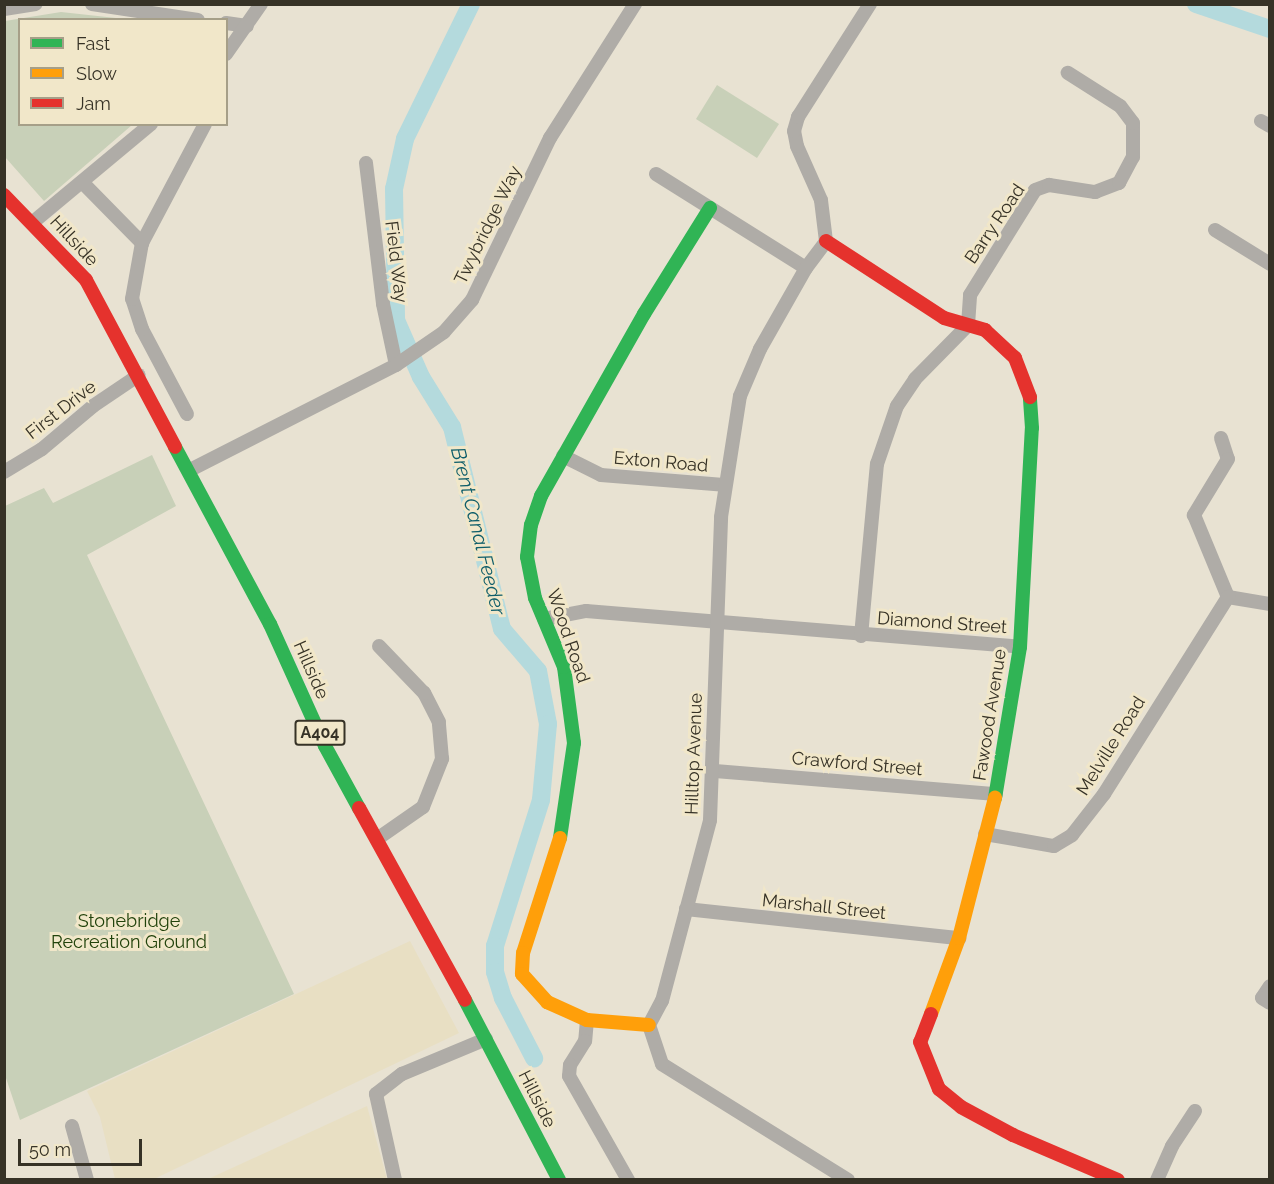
<!DOCTYPE html>
<style>
body{margin:0}
#map{position:relative;width:1274px;height:1184px;overflow:hidden;background:#e8e2d2;font-family:Raleway,sans-serif}
div>[style]{position:absolute}
.built>*{inset:0;background:#e8dfc3}
.green>*{inset:0;background:#c8d0b8}
.canal>*{height:18px;margin:-9px;padding:0 9px;transform-origin:9px;border-radius:9px;background:#b4dadd}
.street>*{height:14px;margin:-7px;padding:0 7px;transform-origin:7px;border-radius:7px;background:#afaca7}
.fast>*{height:14px;margin:-7px;padding:0 7px;transform-origin:7px;border-radius:7px;background:#30b455}
.slow>*{height:14px;margin:-7px;padding:0 7px;transform-origin:7px;border-radius:7px;background:#ff9f0a}
.jam>*{height:14px;margin:-7px;padding:0 7px;transform-origin:7px;border-radius:7px;background:#e5322d}
span{translate:-50% -50%;white-space:nowrap;text-align:center;line-height:1.15;-webkit-text-stroke:6px #f1e7c9;paint-order:stroke}
.shield-label span{padding:2px 4px;background:#f1e7c9;border:2px solid;border-radius:4px;-webkit-text-stroke-width:0}
.shield-label{font-size:16px;color:#363226;font-weight:700}
.street-label{font-size:18px;color:#363226}
.park-label{font-size:18px;color:#22430c}
.water-label{font-size:20px;color:#0f5e6a;font-style:italic}
.frame{position:absolute;inset:0;border:6px solid #363226;pointer-events:none}
.legend{position:absolute;left:18px;top:18px;width:210px;height:108px;box-sizing:border-box;background:#f1e7c9;border:2px solid #a69f88;margin:0;padding:8px 10px;list-style:none;font-size:18px;color:#363226}
.legend li{display:flex;align-items:center;gap:12px;height:30px}
.legend b{width:30px;border:2px solid #a69f88}
.scale{position:absolute;left:18px;top:1139px;width:124px;height:27px;box-sizing:border-box;border:3px solid #363226;border-top:0;padding-left:8px;font-size:18px;line-height:21px;white-space:nowrap;color:#363226;-webkit-text-stroke:4px #f1e7c9;paint-order:stroke}
</style>
<div id="map">
<div class="built">
<div style="clip-path:polygon(410px 941px,459px 1033px,154px 1179px,115px 1179px,100px 1117px,87px 1091px)"></div>
<div style="clip-path:polygon(367px 1106px,387px 1179px,208px 1179px)"></div>
</div>
<div class="green">
<div style="clip-path:polygon(61px 12px,125px 19px,20px 20px,20px 124px,132px 125px,44px 201px,5px 157px,5px 21px)"></div>
<div style="clip-path:polygon(717px 85px,779px 124px,757px 158px,696px 119px)"></div>
<div style="clip-path:polygon(152px 455px,176px 506px,87px 555px,294px 994px,20px 1120px,4px 1072px,5px 506px,44px 488px,53px 503px)"></div>
</div>
<div class="canal">
<div style="left:471px;top:4px;width:150px;rotate:116.1deg"></div>
<div style="left:405px;top:139px;width:51px;rotate:102.4deg"></div>
<div style="left:394px;top:189px;width:131px;rotate:89.1deg"></div>
<div style="left:396px;top:320px;width:62px;rotate:66.3deg"></div>
<div style="left:421px;top:377px;width:59px;rotate:58.2deg"></div>
<div style="left:452px;top:427px;width:208px;rotate:76.1deg"></div>
<div style="left:502px;top:629px;width:55px;rotate:49.4deg"></div>
<div style="left:538px;top:671px;width:54px;rotate:79.3deg"></div>
<div style="left:548px;top:724px;width:76px;rotate:95.3deg"></div>
<div style="left:541px;top:800px;width:153px;rotate:107.5deg"></div>
<div style="left:495px;top:946px;width:26px;rotate:90deg"></div>
<div style="left:495px;top:972px;width:27px;rotate:73deg"></div>
<div style="left:503px;top:998px;width:68px;rotate:62.7deg"></div>
<div style="left:1196px;top:4px;width:78px;rotate:18.7deg"></div>
</div>
<div class="street">
<div style="left:92px;top:4px;width:107px;rotate:8.6deg"></div>
<div style="left:4px;top:9px;width:32px;rotate:-9deg"></div>
<div style="left:226px;top:23px;width:21px;rotate:8deg"></div>
<div style="left:226px;top:54px;width:61px;rotate:-55deg"></div>
<div style="left:1261px;top:121px;width:10px;rotate:29deg"></div>
<div style="left:366px;top:163px;width:142px;rotate:83.1deg"></div>
<div style="left:383px;top:304px;width:62px;rotate:78deg"></div>
<div style="left:656px;top:174px;width:177px;rotate:32.1deg"></div>
<div style="left:82px;top:182px;width:86px;rotate:45.5deg"></div>
<div style="left:32px;top:223px;width:155px;rotate:-39.8deg"></div>
<div style="left:1215px;top:230px;width:65px;rotate:31.7deg"></div>
<div style="left:187px;top:414px;width:96px;rotate:-117.9deg"></div>
<div style="left:142px;top:329px;width:32px;rotate:-108deg"></div>
<div style="left:132px;top:299px;width:57px;rotate:-79.9deg"></div>
<div style="left:142px;top:243px;width:135px;rotate:-62.1deg"></div>
<div style="left:1221px;top:438px;width:22px;rotate:72deg"></div>
<div style="left:1228px;top:459px;width:66px;rotate:121.3deg"></div>
<div style="left:1194px;top:515px;width:89px;rotate:67.5deg"></div>
<div style="left:563px;top:456px;width:42px;rotate:26.6deg"></div>
<div style="left:601px;top:475px;width:123px;rotate:4.6deg"></div>
<div style="left:190px;top:470px;width:231px;rotate:-27deg"></div>
<div style="left:396px;top:365px;width:58px;rotate:-34.5deg"></div>
<div style="left:444px;top:332px;width:43px;rotate:-48.8deg"></div>
<div style="left:472px;top:300px;width:180px;rotate:-64.3deg"></div>
<div style="left:550px;top:138px;width:159px;rotate:-57.6deg"></div>
<div style="left:4px;top:472px;width:44px;rotate:-31.2deg"></div>
<div style="left:42px;top:449px;width:67px;rotate:-40.1deg"></div>
<div style="left:93px;top:406px;width:55px;rotate:-34deg"></div>
<div style="left:1228px;top:597px;width:43px;rotate:9.5deg"></div>
<div style="left:544px;top:619px;width:43px;rotate:-10.8deg"></div>
<div style="left:586px;top:611px;width:435px;rotate:4.7deg"></div>
<div style="left:861px;top:636px;width:173px;rotate:-84.7deg"></div>
<div style="left:877px;top:464px;width:61px;rotate:-71deg"></div>
<div style="left:897px;top:406px;width:32px;rotate:-56deg"></div>
<div style="left:915px;top:379px;width:76px;rotate:-45.5deg"></div>
<div style="left:968px;top:325px;width:30px;rotate:-86deg"></div>
<div style="left:970px;top:295px;width:123px;rotate:-58.2deg"></div>
<div style="left:1035px;top:190px;width:15px;rotate:-20deg"></div>
<div style="left:1049px;top:185px;width:47px;rotate:8.7deg"></div>
<div style="left:1095px;top:192px;width:26px;rotate:-21deg"></div>
<div style="left:1119px;top:183px;width:30px;rotate:-62deg"></div>
<div style="left:1133px;top:157px;width:34px;rotate:-90deg"></div>
<div style="left:1133px;top:123px;width:21px;rotate:-127deg"></div>
<div style="left:1120px;top:106px;width:62px;rotate:-147.6deg"></div>
<div style="left:715px;top:771px;width:282px;rotate:4.7deg"></div>
<div style="left:985px;top:834px;width:70px;rotate:9.9deg"></div>
<div style="left:1054px;top:846px;width:21px;rotate:-31deg"></div>
<div style="left:1072px;top:835px;width:52px;rotate:-52deg"></div>
<div style="left:1104px;top:794px;width:233px;rotate:-57.8deg"></div>
<div style="left:377px;top:839px;width:56px;rotate:-34.8deg"></div>
<div style="left:423px;top:807px;width:52px;rotate:-68.4deg"></div>
<div style="left:442px;top:759px;width:37px;rotate:-95deg"></div>
<div style="left:439px;top:722px;width:33px;rotate:-117deg"></div>
<div style="left:424px;top:693px;width:65px;rotate:-133.8deg"></div>
<div style="left:686px;top:909px;width:275px;rotate:6.1deg"></div>
<div style="left:1270px;top:986px;width:14px;rotate:124deg"></div>
<div style="left:1262px;top:998px;width:9px;rotate:32deg"></div>
<div style="left:587px;top:1020px;width:21px;rotate:95deg"></div>
<div style="left:585px;top:1041px;width:28px;rotate:122deg"></div>
<div style="left:570px;top:1065px;width:11px;rotate:95deg"></div>
<div style="left:569px;top:1076px;width:120px;rotate:60.4deg"></div>
<div style="left:72px;top:1126px;width:56px;rotate:74.5deg"></div>
<div style="left:395px;top:1180px;width:88px;rotate:-102.5deg"></div>
<div style="left:376px;top:1094px;width:33px;rotate:-38deg"></div>
<div style="left:402px;top:1074px;width:91px;rotate:-22.6deg"></div>
<div style="left:848px;top:1180px;width:219px;rotate:-148.1deg"></div>
<div style="left:662px;top:1064px;width:41px;rotate:-108.4deg"></div>
<div style="left:649px;top:1025px;width:27px;rotate:-62deg"></div>
<div style="left:662px;top:1001px;width:187px;rotate:-75.1deg"></div>
<div style="left:710px;top:820px;width:303px;rotate:-87.9deg"></div>
<div style="left:721px;top:517px;width:122px;rotate:-81.1deg"></div>
<div style="left:740px;top:396px;width:51px;rotate:-66.9deg"></div>
<div style="left:760px;top:349px;width:93px;rotate:-60.4deg"></div>
<div style="left:806px;top:268px;width:34px;rotate:-53deg"></div>
<div style="left:826px;top:241px;width:41px;rotate:-97deg"></div>
<div style="left:821px;top:200px;width:59px;rotate:-114deg"></div>
<div style="left:797px;top:146px;width:15px;rotate:-101deg"></div>
<div style="left:794px;top:131px;width:15px;rotate:-74deg"></div>
<div style="left:798px;top:117px;width:134px;rotate:-57.5deg"></div>
<div style="left:1157px;top:1180px;width:37px;rotate:-66deg"></div>
<div style="left:1172px;top:1146px;width:42px;rotate:-56.7deg"></div>
</div>
<div class="fast">
<div style="left:175px;top:447px;width:201px;rotate:61.8deg"></div>
<div style="left:270px;top:624px;width:134px;rotate:65.7deg"></div>
<div style="left:325px;top:746px;width:71px;rotate:61.3deg"></div>
<div style="left:995px;top:798px;width:153px;rotate:-80.6deg"></div>
<div style="left:1020px;top:647px;width:219px;rotate:-86.9deg"></div>
<div style="left:1032px;top:428px;width:31px;rotate:-94deg"></div>
<div style="left:560px;top:838px;width:96px;rotate:-81.6deg"></div>
<div style="left:574px;top:743px;width:77px;rotate:-97.5deg"></div>
<div style="left:564px;top:667px;width:75px;rotate:-112.8deg"></div>
<div style="left:535px;top:598px;width:42px;rotate:-101deg"></div>
<div style="left:527px;top:557px;width:32px;rotate:-83deg"></div>
<div style="left:531px;top:525px;width:31px;rotate:-71deg"></div>
<div style="left:541px;top:496px;width:209px;rotate:-60.5deg"></div>
<div style="left:644px;top:314px;width:125px;rotate:-58.1deg"></div>
<div style="left:465px;top:1000px;width:203px;rotate:62.4deg"></div>
</div>
<div class="slow">
<div style="left:560px;top:838px;width:121px;rotate:107.8deg"></div>
<div style="left:523px;top:953px;width:21px;rotate:93deg"></div>
<div style="left:522px;top:974px;width:38px;rotate:48deg"></div>
<div style="left:547px;top:1002px;width:44px;rotate:24.2deg"></div>
<div style="left:587px;top:1020px;width:62px;rotate:4.6deg"></div>
<div style="left:931px;top:1014px;width:81px;rotate:-69.8deg"></div>
<div style="left:959px;top:938px;width:145px;rotate:-75.6deg"></div>
</div>
<div class="jam">
<div style="left:4px;top:195px;width:118px;rotate:46deg"></div>
<div style="left:86px;top:280px;width:189px;rotate:61.9deg"></div>
<div style="left:826px;top:241px;width:141px;rotate:33.1deg"></div>
<div style="left:944px;top:318px;width:43px;rotate:16.3deg"></div>
<div style="left:985px;top:330px;width:41px;rotate:43deg"></div>
<div style="left:1015px;top:358px;width:42px;rotate:69deg"></div>
<div style="left:359px;top:808px;width:219px;rotate:61.1deg"></div>
<div style="left:931px;top:1014px;width:30px;rotate:111deg"></div>
<div style="left:920px;top:1042px;width:51px;rotate:68deg"></div>
<div style="left:939px;top:1089px;width:28px;rotate:39deg"></div>
<div style="left:961px;top:1107px;width:59px;rotate:28.3deg"></div>
<div style="left:1013px;top:1135px;width:114px;rotate:23.2deg"></div>
</div>
<div class="shield-label">
<span style="left:320px;top:733px">A404</span>
</div>
<div class="street-label">
<span style="left:995px;top:224px;rotate:-56deg">Barry Road</span>
<span style="left:488px;top:225px;rotate:-64deg">Twybridge Way</span>
<span style="left:74px;top:241px;rotate:47deg">Hillside</span>
<span style="left:396px;top:262px;rotate:83deg">Field Way</span>
<span style="left:61px;top:410px;rotate:-38deg">First Drive</span>
<span style="left:661px;top:462px;rotate:5deg">Exton Road</span>
<span style="left:942px;top:623px;rotate:4deg">Diamond Street</span>
<span style="left:568px;top:636px;rotate:71deg">Wood Road</span>
<span style="left:311px;top:670px;rotate:66deg">Hillside</span>
<span style="left:990px;top:715px;rotate:-81deg">Fawood Avenue</span>
<span style="left:1111px;top:746px;rotate:-58deg">Melville Road</span>
<span style="left:694px;top:754px;rotate:-88deg">Hilltop Avenue</span>
<span style="left:857px;top:764px;rotate:5deg">Crawford Street</span>
<span style="left:824px;top:907px;rotate:6deg">Marshall Street</span>
<span style="left:537px;top:1099px;rotate:63deg">Hillside</span>
</div>
<div class="park-label">
<span style="left:129px;top:932px">Stonebridge<br>Recreation Ground</span>
</div>
<div class="water-label">
<span style="left:478px;top:531px;rotate:76deg">Brent Canal Feeder</span>
</div>
<div class="frame"></div>
<ul class="legend">
<li><b style="height:8px;background:#30b455"></b>Fast</li>
<li><b style="height:8px;background:#ff9f0a"></b>Slow</li>
<li><b style="height:8px;background:#e5322d"></b>Jam</li>
</ul>
<div class="scale">50 m</div>
</div>
